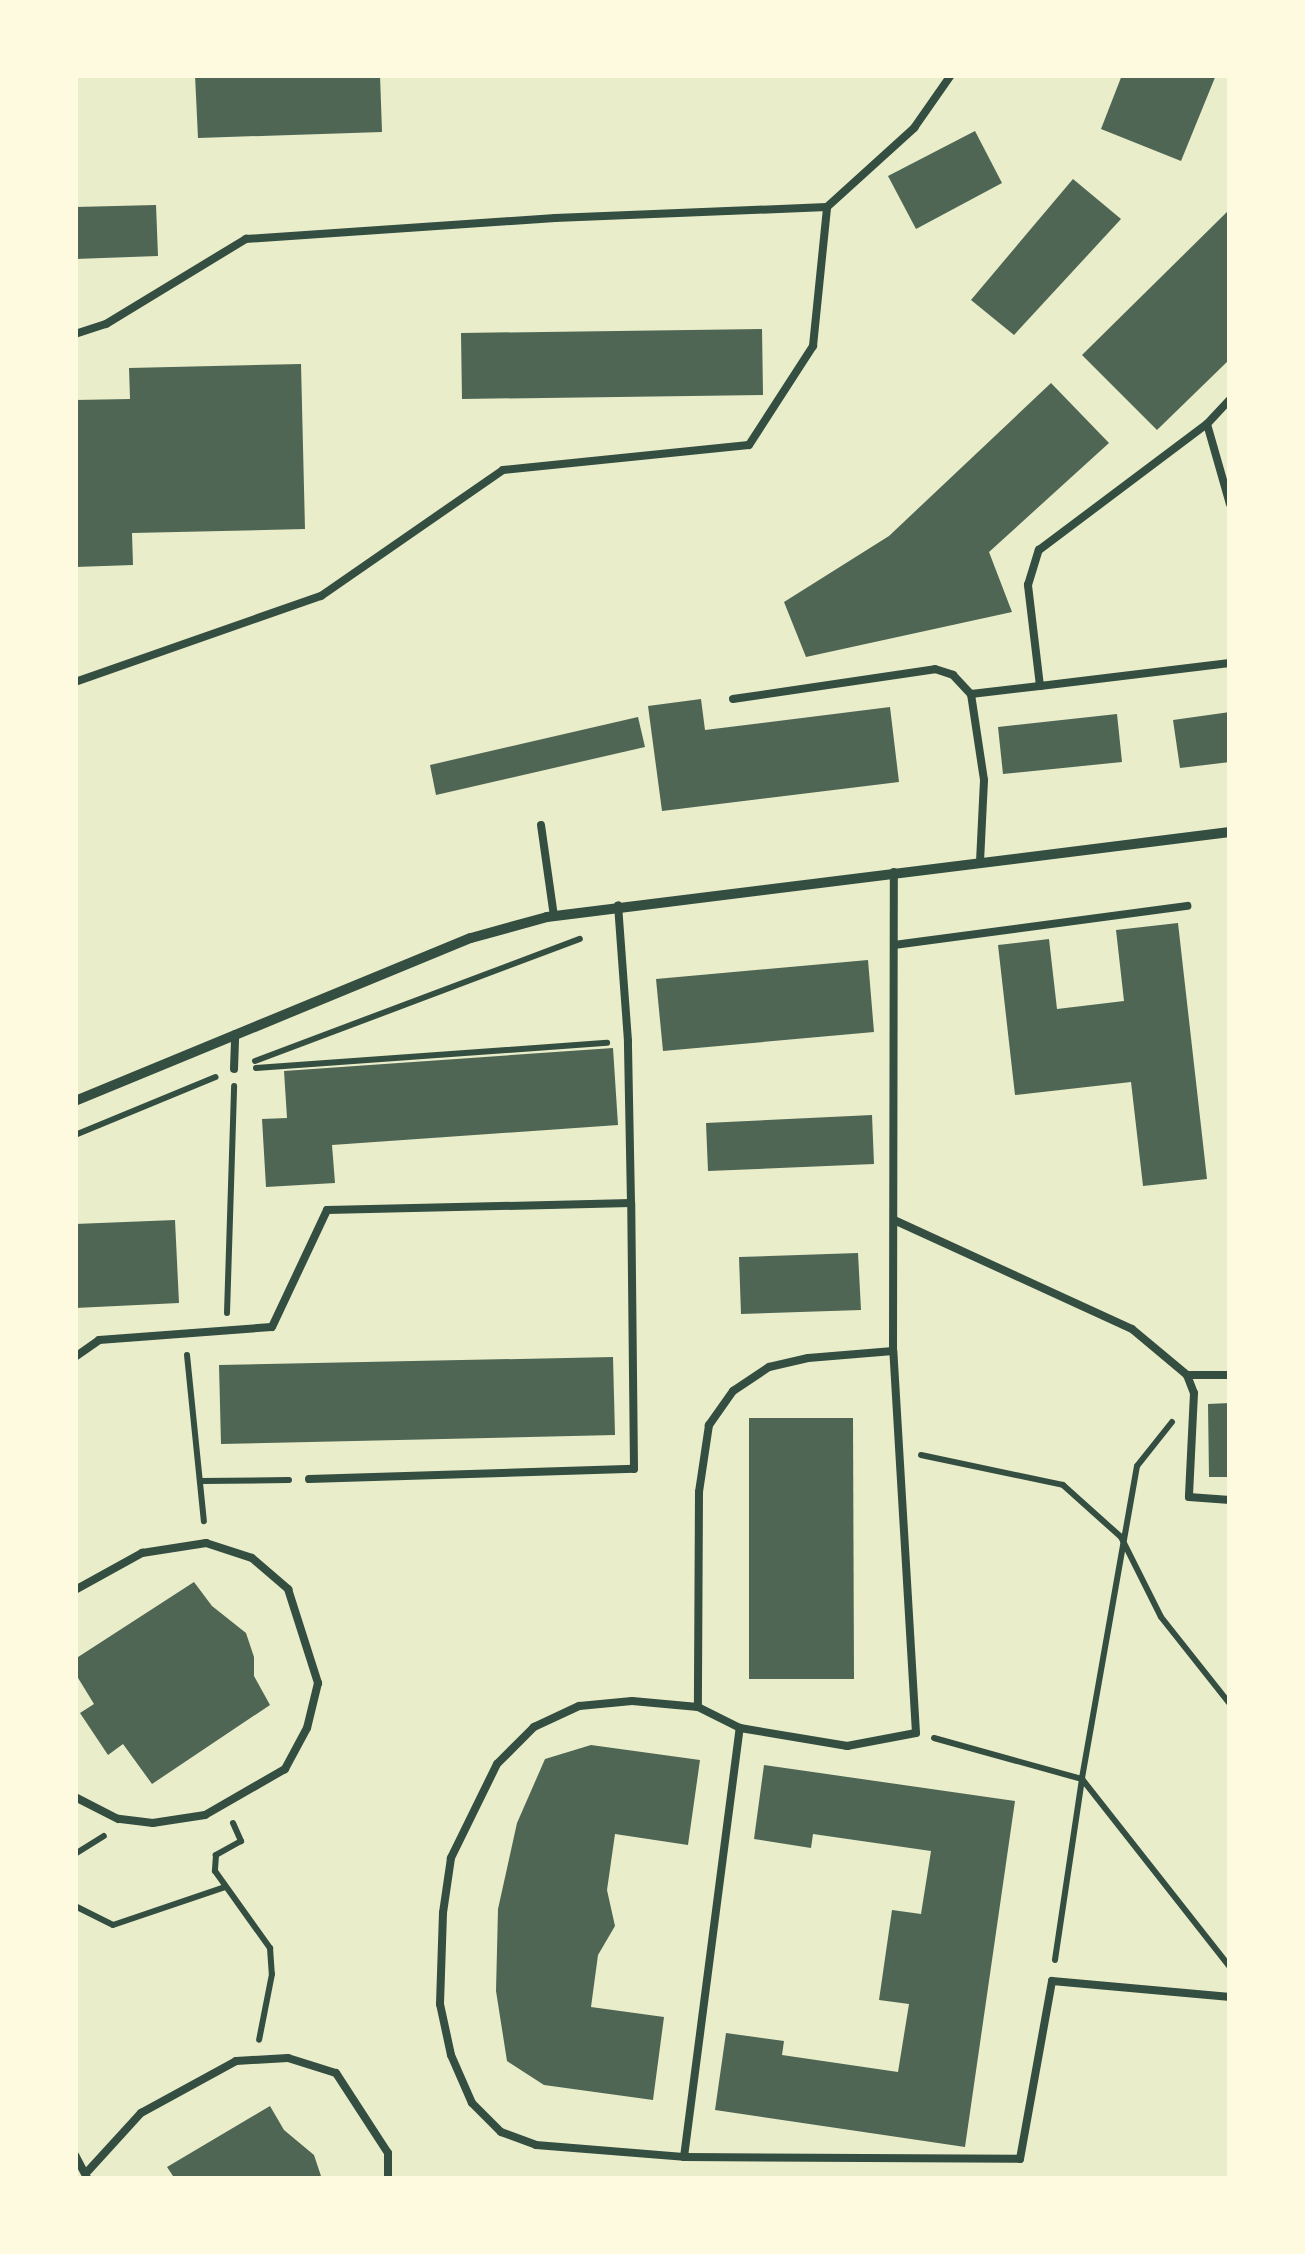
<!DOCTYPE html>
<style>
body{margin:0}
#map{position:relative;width:1305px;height:2254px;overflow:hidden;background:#e9edc9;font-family:"Exo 2",sans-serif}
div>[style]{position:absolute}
.building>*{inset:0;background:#4f6655}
.path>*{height:6px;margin:-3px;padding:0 3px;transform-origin:3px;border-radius:3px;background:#344e41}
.service>*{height:8px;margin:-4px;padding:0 4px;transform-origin:4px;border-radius:4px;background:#344e41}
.minor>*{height:10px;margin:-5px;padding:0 5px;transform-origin:5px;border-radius:5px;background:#344e41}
span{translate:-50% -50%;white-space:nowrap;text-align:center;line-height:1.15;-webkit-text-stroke:9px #fefae0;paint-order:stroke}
.frame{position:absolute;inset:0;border:78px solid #fefae0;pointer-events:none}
</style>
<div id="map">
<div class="building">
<div style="clip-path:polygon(195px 75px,380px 75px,382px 132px,198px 138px)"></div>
<div style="clip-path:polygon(1122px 75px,1216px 75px,1181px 161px,1101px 129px)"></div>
<div style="clip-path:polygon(975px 131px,1002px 183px,916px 229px,888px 176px)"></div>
<div style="clip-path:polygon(1073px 179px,1121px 219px,1014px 335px,971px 300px)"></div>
<div style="clip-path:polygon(156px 205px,158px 256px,75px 259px,75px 207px)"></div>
<div style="clip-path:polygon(1230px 209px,1230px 359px,1157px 430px,1082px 355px)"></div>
<div style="clip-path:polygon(762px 329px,763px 395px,462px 399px,461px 333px)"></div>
<div style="clip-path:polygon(301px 364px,305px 529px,132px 533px,133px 565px,75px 567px,75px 400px,130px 399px,129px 368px)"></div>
<div style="clip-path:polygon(1051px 383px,1109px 443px,989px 552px,1012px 612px,806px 657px,784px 602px,889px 536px)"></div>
<div style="clip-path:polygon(701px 699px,705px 730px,890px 707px,899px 782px,662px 811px,648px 706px)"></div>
<div style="clip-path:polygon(1230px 712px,1230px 762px,1180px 768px,1173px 720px)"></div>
<div style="clip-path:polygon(1117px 714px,1122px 762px,1003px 774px,998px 727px)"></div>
<div style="clip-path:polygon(638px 717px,645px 747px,436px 795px,430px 765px)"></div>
<div style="clip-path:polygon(1178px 923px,1207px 1179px,1143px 1186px,1131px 1082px,1015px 1095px,998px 945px,1049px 939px,1057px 1009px,1124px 1001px,1116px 930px)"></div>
<div style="clip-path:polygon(868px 960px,874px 1032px,663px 1051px,656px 979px)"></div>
<div style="clip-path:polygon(613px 1048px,618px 1125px,332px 1145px,335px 1183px,266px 1187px,262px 1119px,287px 1118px,284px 1071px)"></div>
<div style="clip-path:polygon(872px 1115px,874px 1164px,708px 1171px,706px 1123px)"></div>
<div style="clip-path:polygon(175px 1220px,179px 1303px,75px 1308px,75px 1224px)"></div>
<div style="clip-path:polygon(858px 1253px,861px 1310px,741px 1314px,739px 1257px)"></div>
<div style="clip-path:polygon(613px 1357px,615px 1435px,221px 1444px,219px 1365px)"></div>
<div style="clip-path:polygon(1230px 1403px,1230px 1477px,1209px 1477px,1208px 1404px)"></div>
<div style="clip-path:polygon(749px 1418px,853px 1418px,854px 1679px,749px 1679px)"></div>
<div style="clip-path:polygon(194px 1582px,212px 1606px,246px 1633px,254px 1657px,254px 1676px,270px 1705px,152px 1784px,123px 1744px,108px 1755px,80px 1713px,94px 1704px,75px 1673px,75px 1659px)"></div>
<div style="clip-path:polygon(591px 1745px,700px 1760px,688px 1845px,615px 1834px,607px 1890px,615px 1926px,598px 1955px,591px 2007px,664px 2017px,653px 2100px,544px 2085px,507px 2061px,496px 1991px,498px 1909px,517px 1823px,545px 1759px)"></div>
<div style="clip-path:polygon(764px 1765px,1015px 1801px,965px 2147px,715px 2110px,726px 2033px,784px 2041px,782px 2055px,898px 2072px,909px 2004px,879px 2000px,892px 1910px,921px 1914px,931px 1851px,813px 1834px,811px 1848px,754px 1839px)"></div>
<div style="clip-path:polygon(270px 2106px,284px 2130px,314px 2155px,322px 2179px,175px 2179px,167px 2167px)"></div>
</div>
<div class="path">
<div style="left:255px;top:1061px;width:347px;rotate:-20.6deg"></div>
<div style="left:256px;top:1068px;width:352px;rotate:-4.1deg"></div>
<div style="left:75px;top:1135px;width:152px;rotate:-22.4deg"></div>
<div style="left:227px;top:1313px;width:227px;rotate:-88.2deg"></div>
<div style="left:187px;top:1355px;width:167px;rotate:84.2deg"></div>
<div style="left:1172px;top:1422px;width:56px;rotate:128.5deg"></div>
<div style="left:1137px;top:1466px;width:318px;rotate:100deg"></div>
<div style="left:1082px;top:1779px;width:239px;rotate:51.8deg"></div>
<div style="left:921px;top:1455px;width:145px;rotate:11.9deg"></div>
<div style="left:1063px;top:1485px;width:78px;rotate:41.9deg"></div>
<div style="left:1121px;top:1537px;width:89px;rotate:63.4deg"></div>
<div style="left:1161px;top:1617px;width:111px;rotate:51.6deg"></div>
<div style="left:200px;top:1481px;width:89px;rotate:-0.6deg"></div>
<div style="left:934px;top:1738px;width:154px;rotate:15.5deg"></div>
<div style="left:1082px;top:1779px;width:183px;rotate:98.5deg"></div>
<div style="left:233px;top:1823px;width:20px;rotate:66deg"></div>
<div style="left:241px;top:1841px;width:29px;rotate:151deg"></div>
<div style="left:216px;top:1855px;width:16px;rotate:94deg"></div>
<div style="left:215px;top:1871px;width:95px;rotate:54.5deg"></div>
<div style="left:270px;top:1948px;width:26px;rotate:86deg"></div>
<div style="left:272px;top:1974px;width:67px;rotate:101.1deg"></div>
<div style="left:75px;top:1854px;width:34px;rotate:-32deg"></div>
<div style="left:75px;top:1906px;width:42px;rotate:26.6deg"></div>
<div style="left:113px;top:1925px;width:118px;rotate:-18.7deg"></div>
</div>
<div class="service">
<div style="left:75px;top:334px;width:33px;rotate:-18deg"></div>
<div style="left:106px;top:324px;width:164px;rotate:-31.3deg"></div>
<div style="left:246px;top:239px;width:310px;rotate:-3.9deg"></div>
<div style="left:555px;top:218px;width:272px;rotate:-2.3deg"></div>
<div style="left:1207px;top:424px;width:83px;rotate:74deg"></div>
<div style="left:75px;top:682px;width:261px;rotate:-19.3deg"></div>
<div style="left:321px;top:596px;width:221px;rotate:-34.7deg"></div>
<div style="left:503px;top:470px;width:247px;rotate:-5.8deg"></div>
<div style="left:749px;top:445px;width:118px;rotate:-57.1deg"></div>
<div style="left:813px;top:346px;width:140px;rotate:-84.2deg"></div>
<div style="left:827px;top:207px;width:118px;rotate:-42.2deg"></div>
<div style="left:914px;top:128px;width:65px;rotate:-55.1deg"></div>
<div style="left:1040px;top:686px;width:191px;rotate:-6.9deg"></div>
<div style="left:733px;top:699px;width:204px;rotate:-8.4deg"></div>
<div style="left:935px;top:669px;width:19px;rotate:18deg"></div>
<div style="left:953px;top:675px;width:26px;rotate:47deg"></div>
<div style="left:541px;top:825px;width:92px;rotate:81.9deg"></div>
<div style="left:980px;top:862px;width:82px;rotate:-87.2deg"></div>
<div style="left:984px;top:780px;width:87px;rotate:-98.6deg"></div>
<div style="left:971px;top:694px;width:69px;rotate:-6.6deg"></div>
<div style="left:1040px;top:686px;width:102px;rotate:-96.8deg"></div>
<div style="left:1028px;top:585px;width:37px;rotate:-73deg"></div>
<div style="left:1039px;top:550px;width:210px;rotate:-36.9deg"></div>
<div style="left:1207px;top:424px;width:34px;rotate:-47deg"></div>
<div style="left:894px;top:945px;width:296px;rotate:-7.6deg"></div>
<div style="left:234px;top:1069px;width:35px;rotate:-88deg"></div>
<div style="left:894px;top:1220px;width:262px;rotate:24.6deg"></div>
<div style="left:1132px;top:1329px;width:72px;rotate:39.9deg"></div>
<div style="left:1187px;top:1375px;width:19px;rotate:69deg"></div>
<div style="left:1194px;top:1393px;width:104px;rotate:92.8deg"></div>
<div style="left:1189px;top:1497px;width:41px;rotate:4.2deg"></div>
<div style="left:893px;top:1351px;width:85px;rotate:175.3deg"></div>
<div style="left:808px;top:1358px;width:40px;rotate:167deg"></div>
<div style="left:769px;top:1367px;width:43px;rotate:146.3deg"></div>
<div style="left:733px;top:1391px;width:42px;rotate:125.2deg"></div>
<div style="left:709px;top:1425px;width:68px;rotate:98.5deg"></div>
<div style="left:699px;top:1492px;width:215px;rotate:90.3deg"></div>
<div style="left:698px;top:1707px;width:66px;rotate:-174.8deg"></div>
<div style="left:632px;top:1701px;width:53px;rotate:174.6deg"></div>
<div style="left:579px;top:1706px;width:50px;rotate:155deg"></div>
<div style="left:534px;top:1727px;width:52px;rotate:135deg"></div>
<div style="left:497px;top:1764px;width:105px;rotate:116.1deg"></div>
<div style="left:451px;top:1858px;width:56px;rotate:98.3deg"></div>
<div style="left:443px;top:1913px;width:91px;rotate:91.9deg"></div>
<div style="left:440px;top:2004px;width:52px;rotate:77.8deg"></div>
<div style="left:451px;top:2055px;width:52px;rotate:66.4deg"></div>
<div style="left:472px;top:2103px;width:41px;rotate:45deg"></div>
<div style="left:501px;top:2132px;width:37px;rotate:20deg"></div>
<div style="left:536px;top:2145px;width:148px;rotate:4.6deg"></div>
<div style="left:684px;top:2157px;width:336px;rotate:0.3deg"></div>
<div style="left:1020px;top:2159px;width:181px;rotate:-79.8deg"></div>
<div style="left:1052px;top:1981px;width:179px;rotate:5.1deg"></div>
<div style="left:75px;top:1357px;width:29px;rotate:-35deg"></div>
<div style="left:99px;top:1340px;width:173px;rotate:-4.3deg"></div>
<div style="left:272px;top:1327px;width:129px;rotate:-64.8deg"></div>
<div style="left:327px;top:1210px;width:304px;rotate:-1.3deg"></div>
<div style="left:631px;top:1203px;width:162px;rotate:-91.1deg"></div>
<div style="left:628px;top:1041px;width:136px;rotate:-94.2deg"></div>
<div style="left:1187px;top:1375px;width:43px"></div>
<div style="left:309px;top:1479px;width:325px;rotate:-1.8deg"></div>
<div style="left:634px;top:1469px;width:266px;rotate:-90.6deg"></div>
<div style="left:75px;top:1590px;width:77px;rotate:-28.9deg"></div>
<div style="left:142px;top:1553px;width:65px;rotate:-8.9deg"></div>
<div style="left:206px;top:1543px;width:48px;rotate:18.1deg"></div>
<div style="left:252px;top:1558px;width:48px;rotate:40.7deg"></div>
<div style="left:288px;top:1589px;width:99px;rotate:72.3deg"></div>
<div style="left:318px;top:1683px;width:46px;rotate:103.7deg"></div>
<div style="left:307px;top:1728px;width:47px;rotate:118.2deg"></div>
<div style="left:285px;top:1769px;width:92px;rotate:150.1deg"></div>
<div style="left:205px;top:1815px;width:53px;rotate:171.3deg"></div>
<div style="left:153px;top:1823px;width:35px;rotate:-173deg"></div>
<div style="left:118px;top:1819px;width:48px;rotate:-152.9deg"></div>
<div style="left:740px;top:1728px;width:109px;rotate:9.5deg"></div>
<div style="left:847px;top:1746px;width:70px;rotate:-10.7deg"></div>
<div style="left:916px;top:1733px;width:383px;rotate:-93.4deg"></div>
<div style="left:893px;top:1351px;width:479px;rotate:-89.9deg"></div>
<div style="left:75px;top:2155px;width:27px;rotate:62deg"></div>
<div style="left:684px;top:2157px;width:433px;rotate:-82.6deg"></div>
<div style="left:740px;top:1728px;width:47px;rotate:-153.4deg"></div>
<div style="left:88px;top:2171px;width:79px;rotate:-47.6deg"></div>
<div style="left:141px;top:2113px;width:108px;rotate:-28.7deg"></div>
<div style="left:236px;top:2061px;width:52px;rotate:-3.3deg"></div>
<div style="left:288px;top:2058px;width:50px;rotate:17.4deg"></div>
<div style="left:336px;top:2073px;width:95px;rotate:57deg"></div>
<div style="left:388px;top:2153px;width:26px;rotate:90deg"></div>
</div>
<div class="minor">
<div style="left:75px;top:1101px;width:428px;rotate:-22.4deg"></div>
<div style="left:471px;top:938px;width:79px;rotate:-15.4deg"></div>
<div style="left:547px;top:917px;width:688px;rotate:-7.09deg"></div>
</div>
<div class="frame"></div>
</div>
